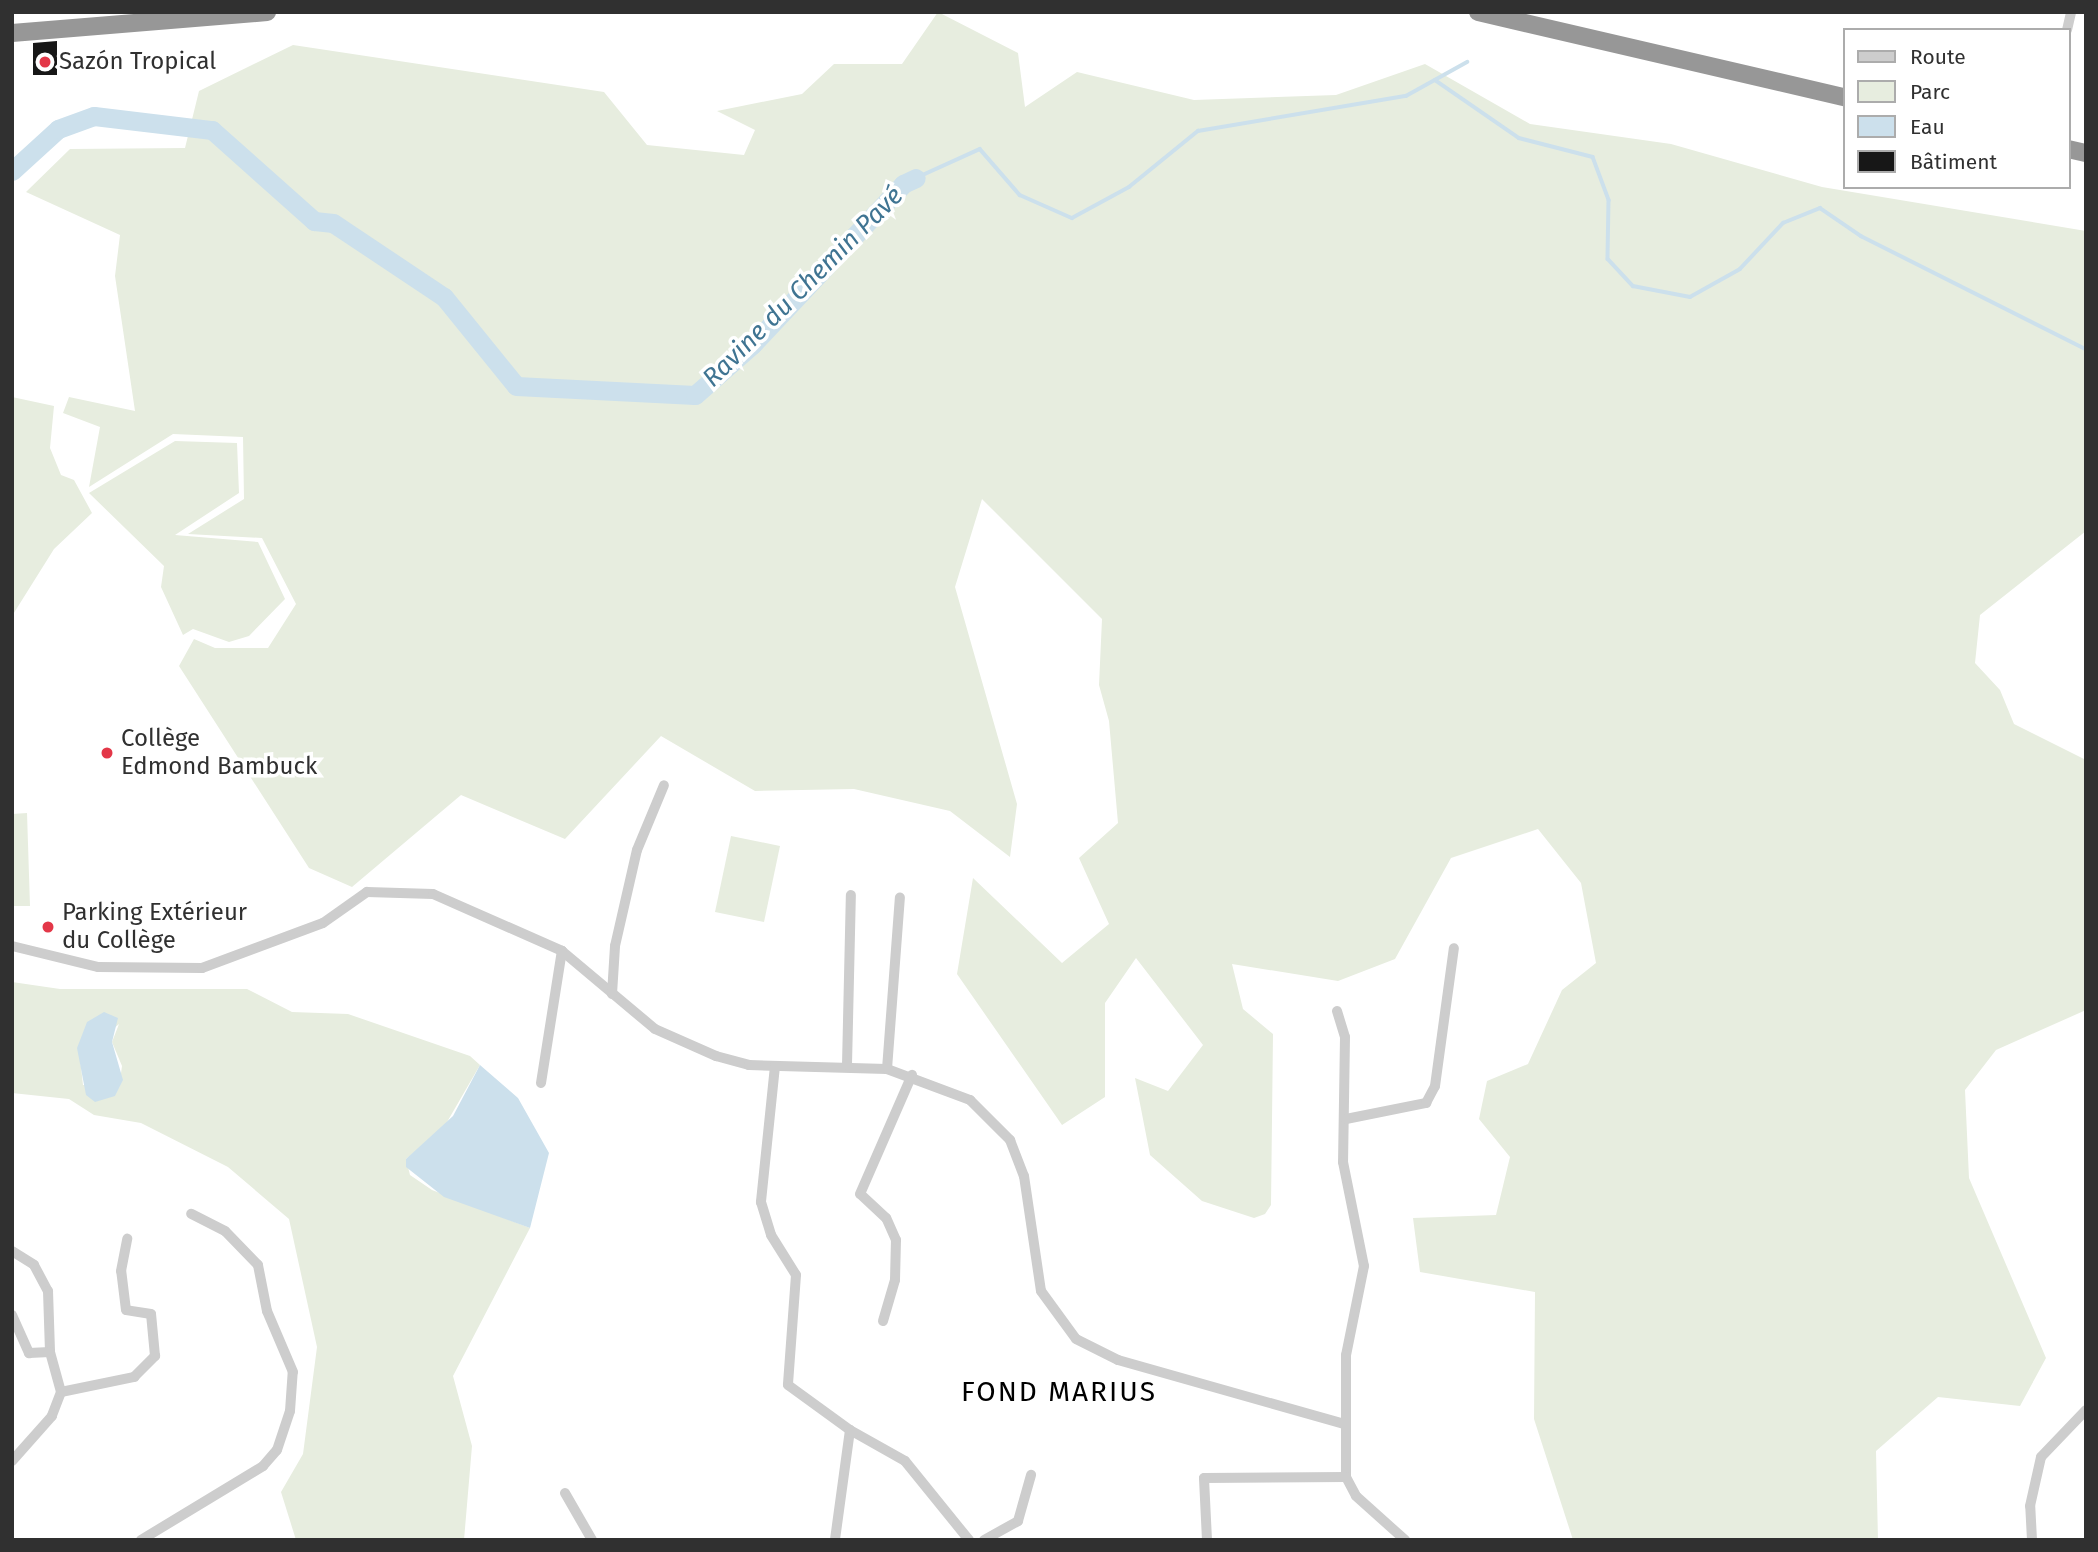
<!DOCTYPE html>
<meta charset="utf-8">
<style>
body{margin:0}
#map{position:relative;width:2098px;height:1552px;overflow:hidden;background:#fff;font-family:"Fira Sans",sans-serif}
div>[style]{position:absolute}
.green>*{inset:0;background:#e7eddf}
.water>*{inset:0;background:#cce0ec}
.stream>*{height:3.5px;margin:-1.75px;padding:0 1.75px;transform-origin:1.75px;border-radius:1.75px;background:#cce0ec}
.river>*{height:19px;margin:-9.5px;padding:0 9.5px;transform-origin:9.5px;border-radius:9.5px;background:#cce0ec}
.building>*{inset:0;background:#171717}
.street>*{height:10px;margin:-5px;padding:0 5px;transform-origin:5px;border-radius:5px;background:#cdcdcd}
.highway>*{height:18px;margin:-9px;padding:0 9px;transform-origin:9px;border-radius:9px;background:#979797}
.dots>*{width:19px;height:19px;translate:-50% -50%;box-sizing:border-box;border:4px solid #fff;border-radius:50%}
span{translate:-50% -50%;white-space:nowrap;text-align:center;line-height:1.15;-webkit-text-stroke:7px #fff;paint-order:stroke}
.poi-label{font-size:24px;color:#303030}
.left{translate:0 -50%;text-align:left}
.water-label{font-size:26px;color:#3f7492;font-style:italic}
.quarter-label{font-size:28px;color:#000;letter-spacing:2px}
.frame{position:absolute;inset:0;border:14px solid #303030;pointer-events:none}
.legend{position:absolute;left:1843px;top:28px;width:228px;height:161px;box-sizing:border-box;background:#fff;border:2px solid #acacac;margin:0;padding:9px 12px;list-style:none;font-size:21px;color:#303030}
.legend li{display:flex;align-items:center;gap:14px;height:35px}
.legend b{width:35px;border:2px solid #acacac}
</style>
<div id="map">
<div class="green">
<div style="clip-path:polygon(938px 12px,1018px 53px,1025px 107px,1077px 72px,1194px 100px,1336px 95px,1425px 64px,1530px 124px,1671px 144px,1822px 187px,2086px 231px,2086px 531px,1980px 615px,1975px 663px,2000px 690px,2014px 724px,2086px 760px,2086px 1010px,1996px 1050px,1965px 1090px,1969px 1178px,2046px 1358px,2020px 1406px,1938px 1397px,1876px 1451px,1878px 1540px,1573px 1540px,1534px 1419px,1535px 1292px,1420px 1272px,1413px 1218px,1496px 1215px,1510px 1157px,1479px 1119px,1487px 1081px,1528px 1064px,1562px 990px,1596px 963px,1581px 883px,1538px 829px,1451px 858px,1395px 959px,1338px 981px,1232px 964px,1243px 1009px,1273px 1034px,1271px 1205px,1265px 1214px,1254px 1218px,1202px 1201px,1150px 1155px,1135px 1078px,1168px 1091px,1203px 1045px,1136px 958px,1105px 1003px,1105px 1097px,1062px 1125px,957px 974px,973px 878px,1062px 963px,1109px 924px,1079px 858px,1118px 823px,1109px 721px,1099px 685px,1102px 619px,982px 499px,955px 587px,1017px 804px,1010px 857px,950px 811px,854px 789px,755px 791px,661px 736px,565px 839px,461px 795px,352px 887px,309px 868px,179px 666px,194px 639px,215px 648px,268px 648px,296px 604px,262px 538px,188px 534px,244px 499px,243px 437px,173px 434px,89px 487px,100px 427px,63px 413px,69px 397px,135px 411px,115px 276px,120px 235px,26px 192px,70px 149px,185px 148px,199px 91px,293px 45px,604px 92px,647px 145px,744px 155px,755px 130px,717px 111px,802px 94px,834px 64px,902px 64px)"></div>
<div style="clip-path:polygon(12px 397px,54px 406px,50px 448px,61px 475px,74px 480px,92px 513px,54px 549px,12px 616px)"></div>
<div style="clip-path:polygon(175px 441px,237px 443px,239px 493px,175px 535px,258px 542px,285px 599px,249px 636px,229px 642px,193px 629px,183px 635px,161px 587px,164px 566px,89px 493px)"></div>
<div style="clip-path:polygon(27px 813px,30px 906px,12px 906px,12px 814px)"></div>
<div style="clip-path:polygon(731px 836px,780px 846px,764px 922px,715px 912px)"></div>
<div style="clip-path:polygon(evenodd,12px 982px,60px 989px,247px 989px,292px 1012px,348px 1014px,470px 1056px,480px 1065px,443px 1129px,406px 1159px,410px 1175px,432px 1190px,530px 1228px,453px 1376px,472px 1446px,464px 1540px,296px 1540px,281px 1492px,303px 1454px,317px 1347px,289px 1219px,228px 1167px,141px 1123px,94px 1115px,69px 1099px,12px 1093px,12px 982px,119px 1024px,112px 1042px,122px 1066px,119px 1088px,83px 1085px,80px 1058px,119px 1024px)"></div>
</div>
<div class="water">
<div style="clip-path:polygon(104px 1012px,118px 1018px,112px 1042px,123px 1080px,115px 1096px,95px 1102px,86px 1095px,77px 1048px,87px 1022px)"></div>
<div style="clip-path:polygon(480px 1065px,518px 1098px,549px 1153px,530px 1228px,444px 1197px,406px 1167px,406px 1159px,453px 1116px)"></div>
</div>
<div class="stream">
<div style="left:1435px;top:80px;width:102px;rotate:34.6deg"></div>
<div style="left:1519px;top:138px;width:76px;rotate:14.4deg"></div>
<div style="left:1593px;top:157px;width:46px;rotate:69.6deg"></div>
<div style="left:1609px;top:200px;width:59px;rotate:91deg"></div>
<div style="left:1608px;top:259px;width:37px;rotate:47deg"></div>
<div style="left:1633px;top:286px;width:58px;rotate:10.9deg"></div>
<div style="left:1690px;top:297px;width:57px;rotate:-29.2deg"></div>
<div style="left:1740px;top:269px;width:63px;rotate:-46.9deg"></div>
<div style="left:1783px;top:223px;width:40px;rotate:-22deg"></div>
<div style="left:1820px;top:208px;width:50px;rotate:34.3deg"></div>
<div style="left:1861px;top:236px;width:252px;rotate:26.7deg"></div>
<div style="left:916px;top:178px;width:70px;rotate:-24.4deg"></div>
<div style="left:980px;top:149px;width:61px;rotate:49deg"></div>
<div style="left:1020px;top:195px;width:57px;rotate:23.9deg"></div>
<div style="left:1072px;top:218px;width:65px;rotate:-28.5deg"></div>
<div style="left:1129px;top:187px;width:89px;rotate:-39.1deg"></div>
<div style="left:1198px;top:131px;width:211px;rotate:-9.6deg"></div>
<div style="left:1406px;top:96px;width:70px;rotate:-29.1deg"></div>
</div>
<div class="river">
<div style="left:12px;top:171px;width:62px;rotate:-42.4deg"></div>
<div style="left:58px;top:129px;width:38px;rotate:-20deg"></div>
<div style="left:94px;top:116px;width:119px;rotate:6.8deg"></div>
<div style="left:212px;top:130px;width:137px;rotate:41.7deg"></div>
<div style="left:314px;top:221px;width:19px;rotate:6deg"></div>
<div style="left:333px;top:223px;width:133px;rotate:33.7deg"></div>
<div style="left:444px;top:297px;width:114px;rotate:51deg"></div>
<div style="left:516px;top:386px;width:179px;rotate:2.9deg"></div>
<div style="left:695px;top:395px;width:76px;rotate:-41.3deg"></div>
<div style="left:752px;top:345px;width:221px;rotate:-46.8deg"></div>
<div style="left:903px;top:184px;width:14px;rotate:-25deg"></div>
</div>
<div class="building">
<div style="clip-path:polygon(57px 41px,57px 75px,33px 75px,33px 43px)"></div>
</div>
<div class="street">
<div style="left:2067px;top:30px;width:18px;rotate:-77deg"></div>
<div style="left:12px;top:946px;width:89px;rotate:13.7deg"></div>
<div style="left:98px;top:967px;width:104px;rotate:0.6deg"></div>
<div style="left:202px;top:968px;width:129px;rotate:-20.4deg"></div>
<div style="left:323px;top:923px;width:54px;rotate:-35.2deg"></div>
<div style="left:367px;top:892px;width:66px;rotate:1.7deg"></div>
<div style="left:433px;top:894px;width:141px;rotate:23.8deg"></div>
<div style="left:562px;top:951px;width:121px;rotate:40deg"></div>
<div style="left:655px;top:1029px;width:67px;rotate:23.9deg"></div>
<div style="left:716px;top:1056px;width:34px;rotate:15deg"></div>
<div style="left:749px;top:1065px;width:138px;rotate:1.7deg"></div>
<div style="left:887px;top:1069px;width:89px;rotate:20.5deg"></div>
<div style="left:970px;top:1100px;width:57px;rotate:45deg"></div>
<div style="left:1010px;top:1140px;width:39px;rotate:69deg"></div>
<div style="left:1024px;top:1176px;width:116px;rotate:81.6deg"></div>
<div style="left:1041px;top:1291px;width:59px;rotate:53.9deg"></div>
<div style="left:1076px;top:1339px;width:47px;rotate:26.6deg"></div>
<div style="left:1118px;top:1360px;width:232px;rotate:15.8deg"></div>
<div style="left:612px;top:994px;width:48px;rotate:-86.4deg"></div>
<div style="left:615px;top:946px;width:98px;rotate:-77.1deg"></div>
<div style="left:637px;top:850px;width:70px;rotate:-67.4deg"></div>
<div style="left:1337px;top:1011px;width:27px;rotate:73deg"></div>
<div style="left:1345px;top:1037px;width:125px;rotate:90.9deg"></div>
<div style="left:1343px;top:1162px;width:106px;rotate:78.6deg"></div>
<div style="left:1364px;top:1266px;width:91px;rotate:101.4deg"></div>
<div style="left:1346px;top:1355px;width:122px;rotate:90deg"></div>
<div style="left:1346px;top:1477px;width:21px;rotate:62deg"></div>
<div style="left:1356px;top:1496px;width:66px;rotate:41.9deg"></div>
<div style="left:847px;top:1065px;width:170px;rotate:-88.7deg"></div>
<div style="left:775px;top:1066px;width:137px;rotate:95.9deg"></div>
<div style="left:761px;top:1202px;width:34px;rotate:73deg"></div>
<div style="left:771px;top:1235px;width:47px;rotate:58deg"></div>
<div style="left:796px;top:1275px;width:110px;rotate:94.2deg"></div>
<div style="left:788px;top:1385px;width:77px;rotate:36deg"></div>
<div style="left:850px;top:1430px;width:111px;rotate:97.8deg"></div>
<div style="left:887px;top:1069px;width:172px;rotate:-85.7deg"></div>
<div style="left:541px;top:1083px;width:134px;rotate:-81deg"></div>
<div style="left:1346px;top:1119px;width:82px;rotate:-11.3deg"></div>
<div style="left:1426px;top:1103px;width:19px;rotate:-62deg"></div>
<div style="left:1435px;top:1086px;width:139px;rotate:-82.2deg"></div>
<div style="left:12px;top:1251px;width:26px;rotate:32deg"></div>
<div style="left:34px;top:1265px;width:30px;rotate:62deg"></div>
<div style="left:48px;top:1291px;width:61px;rotate:88.1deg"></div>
<div style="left:50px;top:1352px;width:41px;rotate:74.6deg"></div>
<div style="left:61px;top:1392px;width:26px;rotate:111deg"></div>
<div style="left:52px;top:1416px;width:60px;rotate:131.6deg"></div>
<div style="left:12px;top:1315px;width:42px;rotate:65.9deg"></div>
<div style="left:29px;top:1353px;width:21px;rotate:-3deg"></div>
<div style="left:883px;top:1321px;width:43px;rotate:-73.7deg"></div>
<div style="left:895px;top:1280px;width:40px;rotate:-88.6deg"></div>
<div style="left:896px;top:1240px;width:24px;rotate:-114deg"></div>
<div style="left:886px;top:1218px;width:35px;rotate:-137deg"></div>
<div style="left:860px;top:1194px;width:130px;rotate:-66.4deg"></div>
<div style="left:61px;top:1392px;width:75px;rotate:-11.6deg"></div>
<div style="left:134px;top:1377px;width:30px;rotate:-45deg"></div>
<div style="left:155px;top:1356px;width:42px;rotate:-95.4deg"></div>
<div style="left:151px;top:1314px;width:25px;rotate:-171deg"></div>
<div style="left:126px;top:1310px;width:39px;rotate:-97deg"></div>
<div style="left:121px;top:1271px;width:33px;rotate:-79deg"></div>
<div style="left:850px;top:1430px;width:63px;rotate:29.4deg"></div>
<div style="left:905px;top:1461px;width:102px;rotate:51deg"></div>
<div style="left:565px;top:1493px;width:54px;rotate:60.1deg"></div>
<div style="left:141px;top:1540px;width:143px;rotate:-31.2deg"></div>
<div style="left:263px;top:1466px;width:21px;rotate:-49deg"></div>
<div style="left:277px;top:1450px;width:41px;rotate:-71.6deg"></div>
<div style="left:290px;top:1411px;width:39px;rotate:-86deg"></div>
<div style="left:293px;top:1372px;width:66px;rotate:-113.1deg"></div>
<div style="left:267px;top:1311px;width:47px;rotate:-101.1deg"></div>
<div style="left:258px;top:1265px;width:47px;rotate:-134.1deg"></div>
<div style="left:225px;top:1231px;width:38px;rotate:-153deg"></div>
<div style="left:984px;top:1540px;width:39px;rotate:-29deg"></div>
<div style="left:1018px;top:1521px;width:48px;rotate:-74.2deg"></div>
<div style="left:1207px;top:1540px;width:62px;rotate:-92.8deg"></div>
<div style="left:1204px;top:1478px;width:142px;rotate:-0.4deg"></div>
<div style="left:2032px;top:1540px;width:34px;rotate:-93deg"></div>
<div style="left:2030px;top:1506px;width:50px;rotate:-77.3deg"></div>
<div style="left:2041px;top:1457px;width:65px;rotate:-46.2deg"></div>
</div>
<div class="highway">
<div style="left:1478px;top:12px;width:376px;rotate:13.1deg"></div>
<div style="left:12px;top:33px;width:256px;rotate:-4.7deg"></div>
<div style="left:2068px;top:149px;width:18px;rotate:13deg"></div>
</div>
<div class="dots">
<div style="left:45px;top:62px;background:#e33748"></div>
<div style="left:107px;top:753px;background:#e33748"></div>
<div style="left:48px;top:927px;background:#e33748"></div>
</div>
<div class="poi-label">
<span class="left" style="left:59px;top:62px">Sazón Tropical</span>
<span class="left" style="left:121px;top:753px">Collège<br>Edmond Bambuck</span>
<span class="left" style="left:62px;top:927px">Parking Extérieur<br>du Collège</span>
</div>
<div class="water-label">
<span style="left:803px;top:287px;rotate:-45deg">Ravine du Chemin Pavé</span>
</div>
<div class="quarter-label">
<span style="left:1059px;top:1392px">FOND MARIUS</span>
</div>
<div class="frame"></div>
<ul class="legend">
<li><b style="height:9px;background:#cdcdcd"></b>Route</li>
<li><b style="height:19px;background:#e7eddf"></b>Parc</li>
<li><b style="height:19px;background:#cce0ec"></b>Eau</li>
<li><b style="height:19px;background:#171717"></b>Bâtiment</li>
</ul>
</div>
